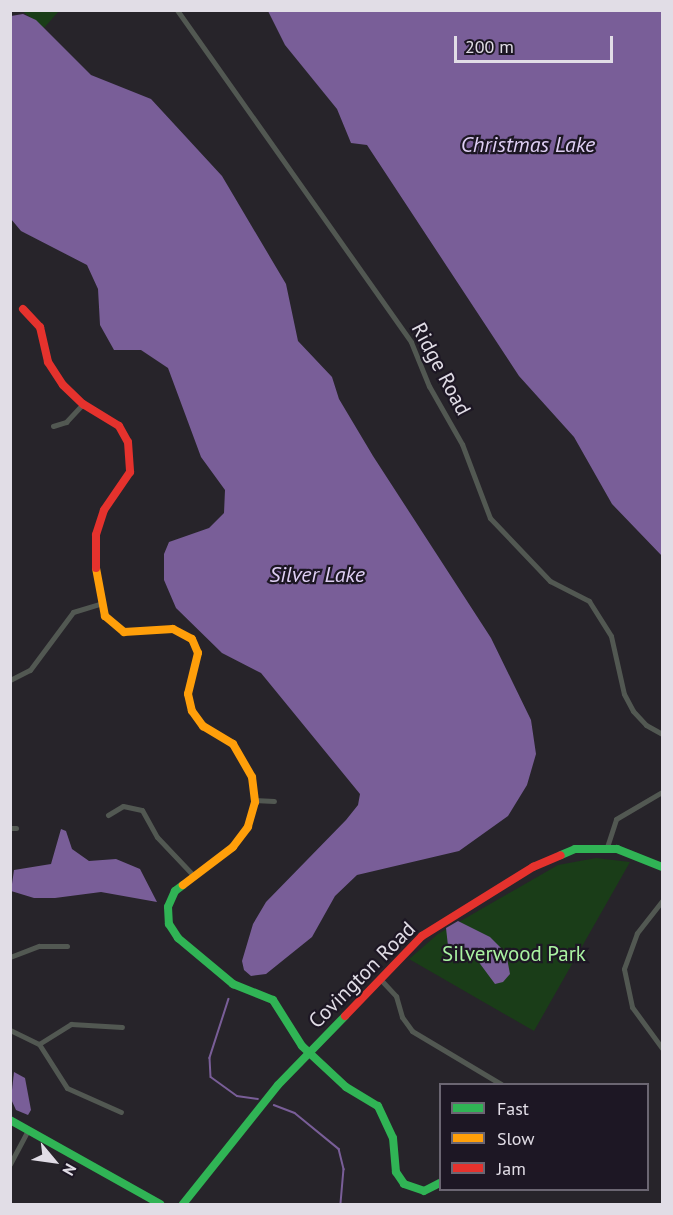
<!DOCTYPE html>
<style>
body{margin:0}
#map{position:relative;width:673px;height:1215px;overflow:hidden;background:#27242a;font-family:"PT Sans",sans-serif}
div>[style]{position:absolute}
.green>*{inset:0;background:#1a3d18}
.water>*{inset:0;background:#795e98}
.stream>*{height:1.5px;margin:-0.75px;padding:0 0.75px;transform-origin:0.75px;border-radius:0.75px;background:#795e98}
.street>*{height:5px;margin:-2.5px;padding:0 2.5px;transform-origin:2.5px;border-radius:2.5px;background:#525852}
.fast>*{height:8px;margin:-4px;padding:0 4px;transform-origin:4px;border-radius:4px;background:#30b455}
.slow>*{height:8px;margin:-4px;padding:0 4px;transform-origin:4px;border-radius:4px;background:#ff9f0a}
.jam>*{height:8px;margin:-4px;padding:0 4px;transform-origin:4px;border-radius:4px;background:#e5322d}
span{translate:-50% -50%;white-space:nowrap;text-align:center;line-height:1.15;-webkit-text-stroke:4.5px #1d1724;paint-order:stroke}
.street-label{font-size:21px;color:#e1dde6}
.park-label{font-size:21px;color:#a9f2a1}
.water-label{font-size:22px;color:#decef3;font-style:italic}
.frame{position:absolute;inset:0;border:12px solid #e1dde6;pointer-events:none}
.legend{position:absolute;left:439px;top:1083px;width:210px;height:108px;box-sizing:border-box;background:#1d1724;border:2px solid #6b6672;margin:0;padding:8px 10px;list-style:none;font-size:18px;color:#e1dde6}
.legend li{display:flex;align-items:center;gap:12px;height:30px}
.legend b{width:30px;border:2px solid #6b6672}
.north{position:absolute;left:24px;top:1131px;width:60px;height:60px;-webkit-text-stroke:4px #1d1724;paint-order:stroke;rotate:119deg;font-size:16px;font-weight:700;line-height:24px;text-align:center;color:#e1dde6}
.north::after{content:'';display:block;margin:auto;width:21px;height:27px;background:#e1dde6;clip-path:polygon(50% 0,100% 100%,50% 72%,0 100%)}
.scale{position:absolute;left:454px;top:36px;width:159px;height:27px;box-sizing:border-box;border:3px solid #e1dde6;border-top:0;padding-left:8px;font-size:18px;line-height:21px;white-space:nowrap;color:#e1dde6;-webkit-text-stroke:4px #1d1724;paint-order:stroke}
</style>
<div id="map">
<div class="green">
<div style="clip-path:polygon(22px 11px,59px 11px,44px 28px)"></div>
<div style="clip-path:polygon(596px 858px,630px 862px,534px 1031px,409px 959px,438px 934px,558px 865px)"></div>
</div>
<div class="water">
<div style="clip-path:polygon(268px 11px,662px 11px,662px 556px,612px 504px,574px 437px,519px 376px,367px 145px,351px 143px,337px 109px,285px 45px)"></div>
<div style="clip-path:polygon(23px 14px,36px 20px,91px 75px,151px 99px,222px 176px,286px 284px,298px 341px,332px 377px,339px 399px,373px 456px,491px 638px,531px 720px,536px 754px,527px 785px,508px 816px,459px 851px,357px 875px,335px 896px,312px 937px,266px 974px,251px 976px,244px 970px,242px 961px,253px 924px,266px 902px,346px 820px,358px 805px,360px 794px,261px 673px,222px 653px,176px 608px,164px 580px,164px 554px,169px 542px,209px 528px,224px 513px,225px 490px,201px 457px,168px 368px,141px 350px,114px 350px,100px 325px,98px 289px,87px 265px,21px 231px,11px 219px,11px 16px)"></div>
<div style="clip-path:polygon(61px 829px,66px 831px,72px 849px,89px 861px,116px 859px,140px 869px,157px 902px,101px 892px,55px 898px,34px 898px,11px 891px,14px 870px,51px 864px)"></div>
<div style="clip-path:polygon(458px 921px,490px 937px,506px 953px,510px 974px,503px 982px,495px 984px,475px 957px,448px 946px,446px 928px)"></div>
<div style="clip-path:polygon(14px 1072px,25px 1078px,31px 1110px,28px 1115px,16px 1110px,11px 1099px)"></div>
</div>
<div class="stream">
<div style="left:229px;top:999px;width:62px;rotate:107.9deg"></div>
<div style="left:210px;top:1058px;width:19px;rotate:87deg"></div>
<div style="left:211px;top:1077px;width:32px;rotate:36deg"></div>
<div style="left:237px;top:1096px;width:21px;rotate:8deg"></div>
<div style="left:274px;top:1105px;width:22px;rotate:21deg"></div>
<div style="left:295px;top:1113px;width:57px;rotate:39.3deg"></div>
<div style="left:339px;top:1149px;width:21px;rotate:76deg"></div>
<div style="left:344px;top:1169px;width:35px;rotate:95deg"></div>
</div>
<div class="street">
<div style="left:177px;top:10px;width:406px;rotate:54.8deg"></div>
<div style="left:411px;top:342px;width:48px;rotate:67.8deg"></div>
<div style="left:429px;top:386px;width:67px;rotate:60.4deg"></div>
<div style="left:462px;top:444px;width:79px;rotate:69.3deg"></div>
<div style="left:490px;top:518px;width:87px;rotate:46.4deg"></div>
<div style="left:550px;top:581px;width:44px;rotate:27.1deg"></div>
<div style="left:589px;top:601px;width:41px;rotate:57.8deg"></div>
<div style="left:611px;top:636px;width:59px;rotate:77.4deg"></div>
<div style="left:624px;top:694px;width:19px;rotate:62deg"></div>
<div style="left:633px;top:711px;width:19px;rotate:47deg"></div>
<div style="left:646px;top:725px;width:18px;rotate:29deg"></div>
<div style="left:53px;top:426px;width:14px;rotate:-17deg"></div>
<div style="left:66px;top:422px;width:25px;rotate:-47deg"></div>
<div style="left:10px;top:680px;width:22px;rotate:-27deg"></div>
<div style="left:30px;top:670px;width:72px;rotate:-53.4deg"></div>
<div style="left:73px;top:612px;width:28px;rotate:-17deg"></div>
<div style="left:254px;top:800px;width:20px;rotate:3deg"></div>
<div style="left:108px;top:815px;width:17px;rotate:-31deg"></div>
<div style="left:123px;top:806px;width:19px;rotate:12deg"></div>
<div style="left:142px;top:810px;width:31px;rotate:61deg"></div>
<div style="left:157px;top:837px;width:54px;rotate:46.5deg"></div>
<div style="left:10px;top:828px;width:6px"></div>
<div style="left:607px;top:847px;width:29px;rotate:-72deg"></div>
<div style="left:616px;top:819px;width:53px;rotate:-30.4deg"></div>
<div style="left:662px;top:901px;width:41px;rotate:128deg"></div>
<div style="left:637px;top:933px;width:38px;rotate:110deg"></div>
<div style="left:624px;top:969px;width:39px;rotate:78deg"></div>
<div style="left:632px;top:1007px;width:51px;rotate:53.8deg"></div>
<div style="left:10px;top:957px;width:31px;rotate:-21deg"></div>
<div style="left:39px;top:946px;width:28px"></div>
<div style="left:382px;top:981px;width:21px;rotate:47deg"></div>
<div style="left:396px;top:996px;width:22px;rotate:74deg"></div>
<div style="left:402px;top:1017px;width:17px;rotate:54deg"></div>
<div style="left:412px;top:1031px;width:104px;rotate:30.8deg"></div>
<div style="left:10px;top:1030px;width:32px;rotate:26deg"></div>
<div style="left:39px;top:1044px;width:52px;rotate:57.5deg"></div>
<div style="left:67px;top:1088px;width:59px;rotate:24deg"></div>
<div style="left:39px;top:1044px;width:38px;rotate:-32deg"></div>
<div style="left:71px;top:1024px;width:51px;rotate:3.4deg"></div>
<div style="left:10px;top:1164px;width:38px;rotate:-62deg"></div>
</div>
<div class="fast">
<div style="left:561px;top:855px;width:15px;rotate:-23deg"></div>
<div style="left:575px;top:849px;width:42px"></div>
<div style="left:617px;top:849px;width:48px;rotate:21.8deg"></div>
<div style="left:183px;top:885px;width:10px;rotate:143deg"></div>
<div style="left:175px;top:891px;width:17px;rotate:114deg"></div>
<div style="left:168px;top:907px;width:17px;rotate:87deg"></div>
<div style="left:169px;top:924px;width:17px;rotate:57deg"></div>
<div style="left:178px;top:938px;width:72px;rotate:39.9deg"></div>
<div style="left:233px;top:984px;width:43px;rotate:21.8deg"></div>
<div style="left:273px;top:1000px;width:54px;rotate:57.8deg"></div>
<div style="left:302px;top:1046px;width:60px;rotate:43deg"></div>
<div style="left:346px;top:1087px;width:37px;rotate:31deg"></div>
<div style="left:378px;top:1106px;width:35px;rotate:65deg"></div>
<div style="left:393px;top:1138px;width:34px;rotate:85deg"></div>
<div style="left:396px;top:1172px;width:14px;rotate:56deg"></div>
<div style="left:404px;top:1184px;width:21px;rotate:19deg"></div>
<div style="left:424px;top:1191px;width:18px;rotate:-27deg"></div>
<div style="left:10px;top:1120px;width:172px;rotate:29.2deg"></div>
<div style="left:183px;top:1204px;width:152px;rotate:-51.4deg"></div>
<div style="left:278px;top:1085px;width:96px;rotate:-45.8deg"></div>
</div>
<div class="slow">
<div style="left:96px;top:568px;width:49px;rotate:79.4deg"></div>
<div style="left:105px;top:616px;width:25px;rotate:40deg"></div>
<div style="left:124px;top:632px;width:49px;rotate:-3.5deg"></div>
<div style="left:173px;top:629px;width:21px;rotate:28deg"></div>
<div style="left:192px;top:639px;width:15px;rotate:67deg"></div>
<div style="left:198px;top:653px;width:42px;rotate:103.7deg"></div>
<div style="left:188px;top:694px;width:17px;rotate:77deg"></div>
<div style="left:192px;top:711px;width:19px;rotate:54deg"></div>
<div style="left:203px;top:726px;width:35px;rotate:31deg"></div>
<div style="left:233px;top:744px;width:38px;rotate:60deg"></div>
<div style="left:252px;top:777px;width:25px;rotate:83deg"></div>
<div style="left:255px;top:802px;width:26px;rotate:106deg"></div>
<div style="left:248px;top:827px;width:25px;rotate:127deg"></div>
<div style="left:233px;top:847px;width:63px;rotate:142.8deg"></div>
</div>
<div class="jam">
<div style="left:23px;top:309px;width:25px;rotate:47deg"></div>
<div style="left:40px;top:327px;width:36px;rotate:77deg"></div>
<div style="left:48px;top:362px;width:27px;rotate:57deg"></div>
<div style="left:63px;top:385px;width:28px;rotate:44deg"></div>
<div style="left:83px;top:404px;width:42px;rotate:31.4deg"></div>
<div style="left:119px;top:426px;width:18px;rotate:61deg"></div>
<div style="left:128px;top:442px;width:30px;rotate:86deg"></div>
<div style="left:130px;top:472px;width:46px;rotate:124.4deg"></div>
<div style="left:104px;top:510px;width:26px;rotate:108deg"></div>
<div style="left:96px;top:535px;width:33px;rotate:90deg"></div>
<div style="left:345px;top:1016px;width:111px;rotate:-46.1deg"></div>
<div style="left:422px;top:936px;width:131px;rotate:-31.9deg"></div>
<div style="left:533px;top:867px;width:30px;rotate:-23deg"></div>
</div>
<div class="street-label">
<span style="left:441px;top:369px;rotate:62deg">Ridge Road</span>
<span style="left:362px;top:975px;rotate:-45deg">Covington Road</span>
</div>
<div class="park-label">
<span style="left:514px;top:954px">Silverwood Park</span>
</div>
<div class="water-label">
<span style="left:528px;top:145px">Christmas Lake</span>
<span style="left:317px;top:575px">Silver Lake</span>
</div>
<div class="frame"></div>
<ul class="legend">
<li><b style="height:8px;background:#30b455"></b>Fast</li>
<li><b style="height:8px;background:#ff9f0a"></b>Slow</li>
<li><b style="height:8px;background:#e5322d"></b>Jam</li>
</ul>
<div class="north">N</div>
<div class="scale">200 m</div>
</div>
